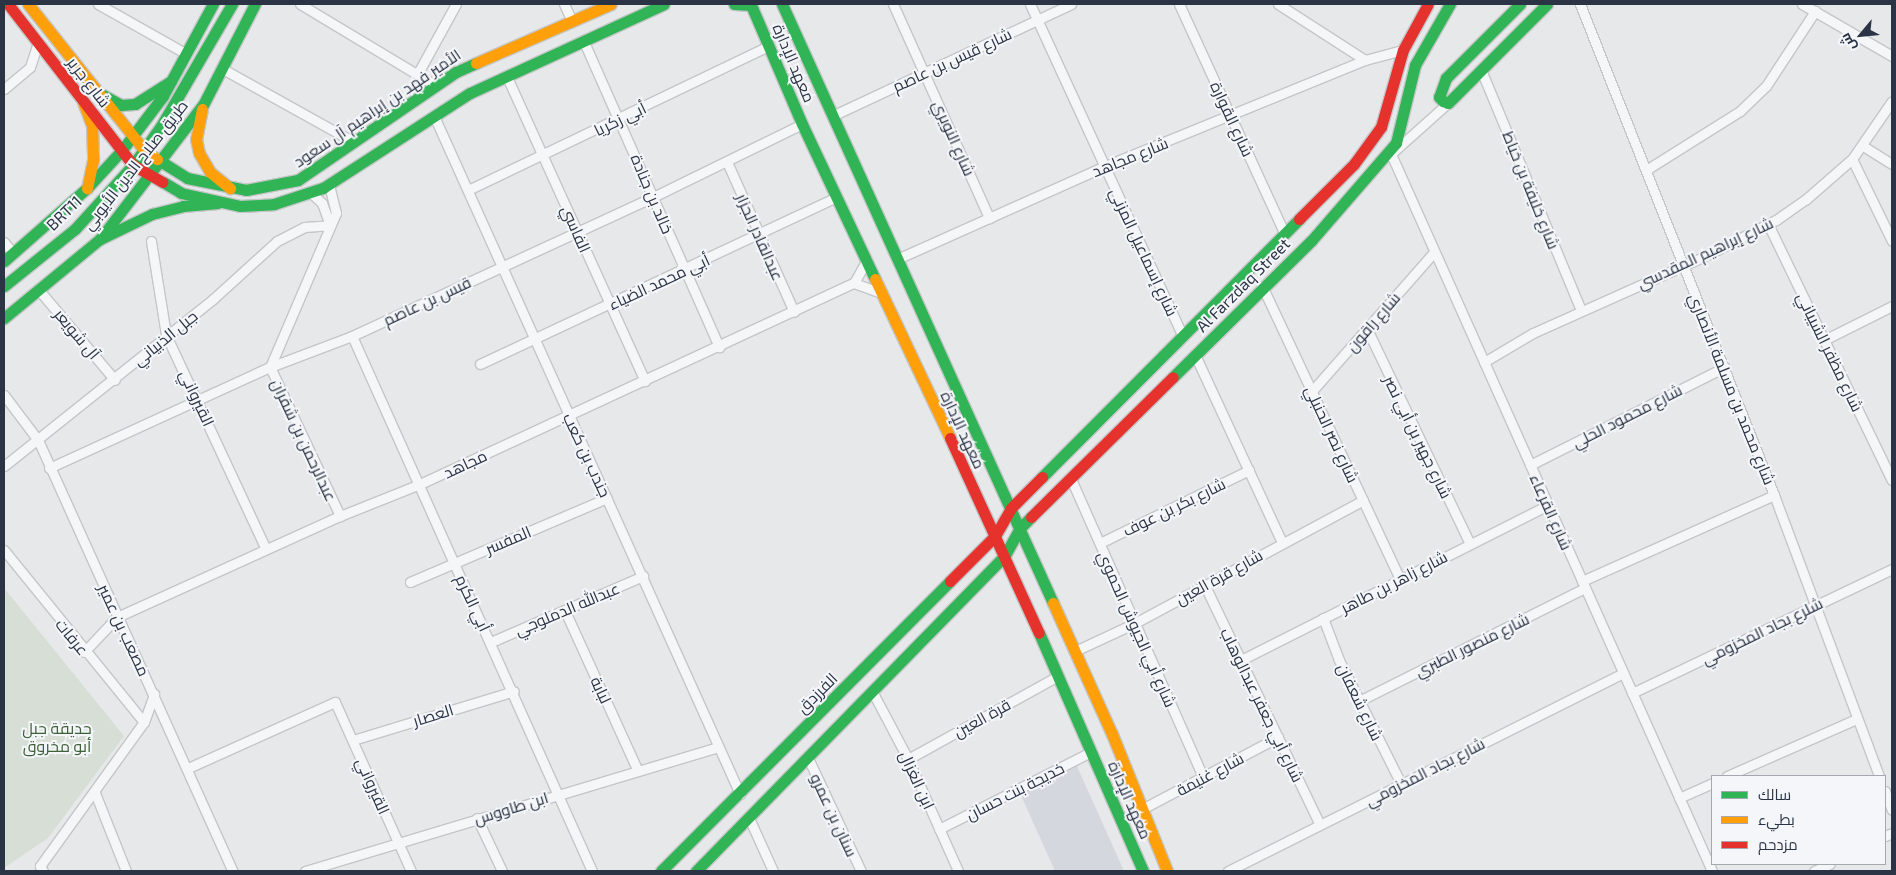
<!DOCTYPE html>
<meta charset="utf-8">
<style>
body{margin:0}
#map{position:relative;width:1896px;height:875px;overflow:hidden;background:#e6e8ea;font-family:"Exo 2",Cairo,sans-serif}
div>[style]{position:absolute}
.built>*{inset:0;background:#d4d7dd}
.green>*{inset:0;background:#d6ded6}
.roads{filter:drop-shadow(1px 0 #c4c6c8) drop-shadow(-1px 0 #c4c6c8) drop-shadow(0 1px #c4c6c8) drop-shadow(0 -1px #c4c6c8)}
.street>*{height:9px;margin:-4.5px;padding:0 4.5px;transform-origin:4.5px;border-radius:4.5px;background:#f5f6f7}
.fast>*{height:11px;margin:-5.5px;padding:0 5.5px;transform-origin:5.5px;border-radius:5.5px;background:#30b455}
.slow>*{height:11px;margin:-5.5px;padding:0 5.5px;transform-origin:5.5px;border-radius:5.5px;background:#ff9f0a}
.jam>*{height:11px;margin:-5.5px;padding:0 5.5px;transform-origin:5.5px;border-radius:5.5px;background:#e5322d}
span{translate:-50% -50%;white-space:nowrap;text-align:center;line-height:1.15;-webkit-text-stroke:4px #f4f6f9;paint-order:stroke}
.street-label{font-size:16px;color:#2b3445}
.park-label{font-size:16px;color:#3f6138}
.frame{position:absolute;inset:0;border:5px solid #2b3445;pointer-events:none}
.legend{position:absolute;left:1711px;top:775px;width:175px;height:90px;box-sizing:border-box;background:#f4f6f9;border:1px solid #a4a8b1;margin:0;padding:6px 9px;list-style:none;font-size:15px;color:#2b3445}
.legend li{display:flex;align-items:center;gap:10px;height:25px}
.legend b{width:25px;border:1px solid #a4a8b1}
.north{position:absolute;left:1836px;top:10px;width:50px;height:50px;-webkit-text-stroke:4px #f4f6f9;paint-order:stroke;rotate:242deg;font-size:14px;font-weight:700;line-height:20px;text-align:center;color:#2b3445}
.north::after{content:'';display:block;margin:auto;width:18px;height:22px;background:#2b3445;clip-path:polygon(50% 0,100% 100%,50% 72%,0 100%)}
</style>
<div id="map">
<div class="built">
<div style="clip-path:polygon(1076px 764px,1124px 871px,1055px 871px,1019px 791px)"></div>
</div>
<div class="green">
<div style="clip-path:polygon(4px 588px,124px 736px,48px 838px,4px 868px)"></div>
</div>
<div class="roads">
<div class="street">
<div style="left:98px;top:4px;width:100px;rotate:29.4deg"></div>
<div style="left:300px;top:4px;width:157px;rotate:31deg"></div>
<div style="left:564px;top:4px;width:19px;rotate:65deg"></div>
<div style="left:893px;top:4px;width:235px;rotate:65.8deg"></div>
<div style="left:1030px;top:4px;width:366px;rotate:65.3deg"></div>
<div style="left:1179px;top:4px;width:253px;rotate:65.3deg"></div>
<div style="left:1278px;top:4px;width:103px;rotate:32.8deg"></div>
<div style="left:1365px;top:60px;width:39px;rotate:-15deg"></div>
<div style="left:1580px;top:4px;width:528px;rotate:68.44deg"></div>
<div style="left:1774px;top:495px;width:300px;rotate:69.5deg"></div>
<div style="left:1802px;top:4px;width:104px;rotate:30deg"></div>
<div style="left:584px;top:42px;width:334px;rotate:66.1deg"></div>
<div style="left:221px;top:68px;width:152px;rotate:29.1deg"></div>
<div style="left:1481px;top:70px;width:260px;rotate:67.4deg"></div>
<div style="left:418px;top:73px;width:79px;rotate:-61.2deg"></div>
<div style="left:507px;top:77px;width:334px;rotate:65.6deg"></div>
<div style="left:4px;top:89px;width:34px;rotate:-40deg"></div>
<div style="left:30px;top:67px;width:26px;rotate:-72deg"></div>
<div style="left:434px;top:116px;width:744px;rotate:65.71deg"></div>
<div style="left:832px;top:116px;width:264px;rotate:-25.1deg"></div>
<div style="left:1863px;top:146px;width:34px;rotate:32deg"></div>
<div style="left:1392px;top:153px;width:75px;rotate:-41.8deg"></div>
<div style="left:1391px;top:154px;width:786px;rotate:65.88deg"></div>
<div style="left:1852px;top:159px;width:91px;rotate:64deg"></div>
<div style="left:727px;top:162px;width:164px;rotate:65.9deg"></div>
<div style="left:1646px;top:170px;width:111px;rotate:-32.1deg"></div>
<div style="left:1740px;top:111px;width:36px;rotate:-44deg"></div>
<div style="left:1766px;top:86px;width:90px;rotate:-56.8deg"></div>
<div style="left:329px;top:185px;width:29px;rotate:76deg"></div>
<div style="left:336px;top:213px;width:168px;rotate:113.2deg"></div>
<div style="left:270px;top:367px;width:165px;rotate:64.8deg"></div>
<div style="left:470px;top:189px;width:331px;rotate:-25.6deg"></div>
<div style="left:311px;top:193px;width:15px;rotate:42deg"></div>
<div style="left:322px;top:203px;width:23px;rotate:70deg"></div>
<div style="left:1768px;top:224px;width:284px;rotate:64.2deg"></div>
<div style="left:151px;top:241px;width:95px;rotate:80.9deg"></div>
<div style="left:166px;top:335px;width:236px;rotate:65deg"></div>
<div style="left:4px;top:242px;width:14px;rotate:51deg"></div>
<div style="left:897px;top:259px;width:228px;rotate:-24.1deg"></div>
<div style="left:1105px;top:166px;width:281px;rotate:-22.2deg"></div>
<div style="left:854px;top:283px;width:29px;rotate:20deg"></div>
<div style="left:854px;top:283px;width:25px;rotate:-61deg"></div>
<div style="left:1263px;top:288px;width:322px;rotate:64.8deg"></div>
<div style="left:38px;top:289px;width:119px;rotate:49.8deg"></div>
<div style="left:1367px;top:329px;width:238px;rotate:64.4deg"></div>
<div style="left:352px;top:336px;width:586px;rotate:65.84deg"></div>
<div style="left:1824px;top:340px;width:76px;rotate:-26.6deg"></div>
<div style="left:1195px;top:355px;width:206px;rotate:65.1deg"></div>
<div style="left:1484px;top:362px;width:57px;rotate:-30.6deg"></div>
<div style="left:1533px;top:333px;width:188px;rotate:-24.1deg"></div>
<div style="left:1705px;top:256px;width:80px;rotate:-26.9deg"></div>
<div style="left:1776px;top:220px;width:35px;rotate:-35deg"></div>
<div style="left:1805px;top:200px;width:62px;rotate:-41.1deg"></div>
<div style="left:1852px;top:159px;width:70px;rotate:-55.4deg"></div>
<div style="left:480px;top:364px;width:394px;rotate:-25.1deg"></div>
<div style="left:1312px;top:391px;width:185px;rotate:-48.7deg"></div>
<div style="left:4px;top:395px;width:56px;rotate:52.9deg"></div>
<div style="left:38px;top:440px;width:473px;rotate:65.7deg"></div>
<div style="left:1530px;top:465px;width:218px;rotate:-26.7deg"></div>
<div style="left:4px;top:466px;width:268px;rotate:-38.6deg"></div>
<div style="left:213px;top:299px;width:86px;rotate:-42.2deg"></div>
<div style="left:277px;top:241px;width:30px;rotate:-27deg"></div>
<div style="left:304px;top:227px;width:26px;rotate:-4deg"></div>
<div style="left:49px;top:468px;width:243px;rotate:-24.6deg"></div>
<div style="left:270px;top:367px;width:88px;rotate:-20.7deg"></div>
<div style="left:352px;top:336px;width:332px;rotate:-24.8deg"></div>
<div style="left:653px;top:197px;width:166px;rotate:-26.1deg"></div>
<div style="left:1071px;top:479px;width:328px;rotate:66.1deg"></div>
<div style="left:1100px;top:543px;width:166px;rotate:-26.1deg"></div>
<div style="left:4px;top:550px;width:222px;rotate:50.9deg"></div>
<div style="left:144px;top:722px;width:30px;rotate:-70deg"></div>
<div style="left:1582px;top:581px;width:210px;rotate:-24.1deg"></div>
<div style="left:410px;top:582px;width:214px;rotate:-23.1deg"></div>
<div style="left:1205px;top:586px;width:265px;rotate:64.3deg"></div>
<div style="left:565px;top:611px;width:174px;rotate:65.5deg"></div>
<div style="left:1323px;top:618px;width:45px;rotate:69.1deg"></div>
<div style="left:1339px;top:660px;width:139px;rotate:63.4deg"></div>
<div style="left:491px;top:642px;width:166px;rotate:-23.5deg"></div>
<div style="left:1075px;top:651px;width:66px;rotate:-25deg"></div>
<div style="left:1135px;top:623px;width:259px;rotate:-28.3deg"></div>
<div style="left:84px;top:652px;width:48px;rotate:-46.7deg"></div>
<div style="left:117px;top:617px;width:245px;rotate:-24.4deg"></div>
<div style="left:340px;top:516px;width:86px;rotate:-21.8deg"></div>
<div style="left:420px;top:484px;width:478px;rotate:-24.9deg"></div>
<div style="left:1241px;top:660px;width:344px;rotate:-26.8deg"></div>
<div style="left:872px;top:691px;width:77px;rotate:62.1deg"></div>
<div style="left:908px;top:759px;width:123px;rotate:65.9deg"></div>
<div style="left:1632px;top:693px;width:288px;rotate:-25.5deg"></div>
<div style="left:1359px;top:701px;width:253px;rotate:-26.6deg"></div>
<div style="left:353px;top:740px;width:168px;rotate:-16.9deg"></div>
<div style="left:808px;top:758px;width:125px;rotate:64.9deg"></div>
<div style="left:908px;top:759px;width:169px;rotate:-29deg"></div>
<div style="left:188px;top:768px;width:161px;rotate:-24.2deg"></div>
<div style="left:335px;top:702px;width:185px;rotate:65.8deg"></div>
<div style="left:1727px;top:776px;width:141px;rotate:-23.8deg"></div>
<div style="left:1885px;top:791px;width:20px;rotate:70deg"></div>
<div style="left:95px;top:793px;width:84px;rotate:68.3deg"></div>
<div style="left:1679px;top:798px;width:36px;rotate:-24deg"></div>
<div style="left:1142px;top:809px;width:154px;rotate:-27.9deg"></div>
<div style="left:477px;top:818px;width:59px;rotate:64.7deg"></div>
<div style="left:749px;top:818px;width:58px;rotate:65.6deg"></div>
<div style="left:939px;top:829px;width:170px;rotate:-26.9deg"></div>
<div style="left:1885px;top:836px;width:8px;rotate:-23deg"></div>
<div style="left:43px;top:871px;width:6px;rotate:-121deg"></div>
<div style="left:40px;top:866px;width:178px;rotate:-54.2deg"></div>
<div style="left:305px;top:871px;width:431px;rotate:-16.7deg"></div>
<div style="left:1228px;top:871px;width:442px;rotate:-26.6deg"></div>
<div style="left:1814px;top:871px;width:17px;rotate:-24deg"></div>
</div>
<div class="fast">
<div style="left:734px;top:4px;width:17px;rotate:3deg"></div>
<div style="left:751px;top:5px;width:129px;rotate:66.8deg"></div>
<div style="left:802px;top:124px;width:171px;rotate:64.8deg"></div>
<div style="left:782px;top:4px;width:657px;rotate:65.66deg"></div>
<div style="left:1520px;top:4px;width:105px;rotate:135deg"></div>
<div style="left:1446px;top:78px;width:20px;rotate:110deg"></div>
<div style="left:1439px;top:97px;width:6px;rotate:45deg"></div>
<div style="left:1443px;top:101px;width:5px;rotate:22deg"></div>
<div style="left:1448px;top:103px;width:140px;rotate:-45deg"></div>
<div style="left:103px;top:95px;width:21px;rotate:29deg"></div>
<div style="left:121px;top:105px;width:14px;rotate:-4deg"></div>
<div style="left:135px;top:104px;width:43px;rotate:-32.6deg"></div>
<div style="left:157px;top:159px;width:36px;rotate:32deg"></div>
<div style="left:187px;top:178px;width:60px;rotate:11.5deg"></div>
<div style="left:246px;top:190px;width:53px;rotate:-10.9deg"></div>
<div style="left:298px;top:180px;width:191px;rotate:-34.4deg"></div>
<div style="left:456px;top:72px;width:22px;rotate:-24deg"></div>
<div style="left:163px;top:182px;width:21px;rotate:31deg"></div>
<div style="left:181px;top:193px;width:60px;rotate:12.4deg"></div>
<div style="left:240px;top:206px;width:34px;rotate:-3deg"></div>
<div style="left:274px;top:204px;width:52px;rotate:-18.1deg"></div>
<div style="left:323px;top:188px;width:175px;rotate:-32.9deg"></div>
<div style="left:470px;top:93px;width:213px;rotate:-24.6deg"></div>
<div style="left:100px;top:239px;width:58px;rotate:-25.7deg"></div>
<div style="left:152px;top:214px;width:32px;rotate:-14deg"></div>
<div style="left:183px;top:206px;width:35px;rotate:-5deg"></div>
<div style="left:4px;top:261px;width:111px;rotate:-41.3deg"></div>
<div style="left:87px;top:188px;width:52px;rotate:-47.4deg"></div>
<div style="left:122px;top:150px;width:68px;rotate:-52.8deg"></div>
<div style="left:163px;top:96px;width:105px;rotate:-61.5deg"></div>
<div style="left:4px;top:286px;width:91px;rotate:-38.8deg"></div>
<div style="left:75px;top:229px;width:86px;rotate:-47.8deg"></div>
<div style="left:133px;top:165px;width:48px;rotate:-54.3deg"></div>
<div style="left:161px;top:126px;width:141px;rotate:-59.8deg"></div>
<div style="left:4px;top:318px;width:124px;rotate:-39.5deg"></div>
<div style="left:100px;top:239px;width:169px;rotate:-52.5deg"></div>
<div style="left:203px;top:105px;width:114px;rotate:-62.8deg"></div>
<div style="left:1173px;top:377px;width:194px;rotate:-44.6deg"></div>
<div style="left:1311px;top:241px;width:130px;rotate:-49.1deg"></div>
<div style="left:1396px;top:143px;width:80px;rotate:-76.3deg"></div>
<div style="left:1415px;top:65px;width:70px;rotate:-60.2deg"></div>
<div style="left:1042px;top:477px;width:364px;rotate:-45.1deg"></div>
<div style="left:1039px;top:633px;width:260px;rotate:66.4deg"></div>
<div style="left:661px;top:871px;width:409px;rotate:-45.1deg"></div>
<div style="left:696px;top:871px;width:442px;rotate:-45.6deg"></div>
<div style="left:1005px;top:555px;width:31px;rotate:-61deg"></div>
<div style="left:1020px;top:528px;width:16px;rotate:-45deg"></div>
</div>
<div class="slow">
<div style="left:28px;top:4px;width:186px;rotate:51.5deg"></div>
<div style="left:144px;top:150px;width:16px;rotate:35deg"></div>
<div style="left:476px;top:63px;width:147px;rotate:-23.6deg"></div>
<div style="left:83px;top:102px;width:26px;rotate:69deg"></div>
<div style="left:92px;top:126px;width:34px;rotate:88deg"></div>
<div style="left:93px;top:160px;width:29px;rotate:102deg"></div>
<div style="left:202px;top:109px;width:31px;rotate:101deg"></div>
<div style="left:196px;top:139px;width:14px;rotate:78deg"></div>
<div style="left:199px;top:153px;width:22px;rotate:60deg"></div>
<div style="left:210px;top:172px;width:26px;rotate:39deg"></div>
<div style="left:875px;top:279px;width:176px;rotate:64.7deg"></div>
<div style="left:1053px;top:603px;width:144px;rotate:65.8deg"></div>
<div style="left:1112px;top:734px;width:148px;rotate:68.1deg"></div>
</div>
<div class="jam">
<div style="left:8px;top:4px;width:204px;rotate:52.2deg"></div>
<div style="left:133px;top:165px;width:34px;rotate:30deg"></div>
<div style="left:1299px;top:219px;width:78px;rotate:-45deg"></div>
<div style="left:1354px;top:164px;width:46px;rotate:-53.9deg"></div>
<div style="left:1381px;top:127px;width:80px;rotate:-74.1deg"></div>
<div style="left:1403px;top:50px;width:52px;rotate:-61.5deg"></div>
<div style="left:950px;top:438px;width:214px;rotate:65.5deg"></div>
<div style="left:1031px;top:517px;width:199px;rotate:-44.6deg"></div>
<div style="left:950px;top:581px;width:64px;rotate:-45deg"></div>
<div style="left:995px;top:536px;width:32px;rotate:-60deg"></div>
<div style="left:1011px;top:508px;width:44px;rotate:-45deg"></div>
</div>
</div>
<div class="street-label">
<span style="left:952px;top:60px;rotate:-25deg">شارع قيس بن عاصم</span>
<span style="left:794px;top:63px;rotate:67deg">معهد الإدارة</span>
<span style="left:89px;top:82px;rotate:52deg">شارع جرير</span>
<span style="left:377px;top:108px;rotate:-34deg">الأمير فهد بن إبراهيم آل سعود</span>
<span style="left:620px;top:119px;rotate:-26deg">أبي زكريا</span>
<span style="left:1232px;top:119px;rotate:65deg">شارع القوارة</span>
<span style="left:954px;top:138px;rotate:66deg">شارع النويري</span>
<span style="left:1130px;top:157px;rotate:-22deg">شارع مجاهد</span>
<span style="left:135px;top:165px;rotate:-52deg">طريق صلاح الدين الأيوبي</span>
<span style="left:1531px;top:190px;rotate:68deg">شارع خليفة بن خياط</span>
<span style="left:652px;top:194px;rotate:67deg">خالد بن جنادة</span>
<span style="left:64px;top:213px;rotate:-44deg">BRT11</span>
<span style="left:576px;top:229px;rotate:66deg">الفاسي</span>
<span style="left:760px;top:237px;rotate:66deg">عبدالقادر الجزار</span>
<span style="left:1144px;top:252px;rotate:65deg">شارع إسماعيل المزني</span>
<span style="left:1705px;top:253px;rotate:-25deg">شارع إبراهيم المقدسي</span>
<span style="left:659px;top:282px;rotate:-25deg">أبي محمد الضياء</span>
<span style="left:1243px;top:285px;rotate:-45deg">Al Farzdaq Street</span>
<span style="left:427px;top:301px;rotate:-25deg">قيس بن عاصم</span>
<span style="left:1373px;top:322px;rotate:-49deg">شارع راقون</span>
<span style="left:77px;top:334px;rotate:50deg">آل شويعر</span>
<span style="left:165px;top:338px;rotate:-39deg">جبل الذبياني</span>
<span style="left:1830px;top:352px;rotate:64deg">شارع مظفر الشيباني</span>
<span style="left:1732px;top:389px;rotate:68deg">شارع محمد بن مسلمة الأنصاري</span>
<span style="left:197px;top:398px;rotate:65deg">القيرواني</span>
<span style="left:1627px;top:416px;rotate:-27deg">شارع محمود الحلي</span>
<span style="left:963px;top:430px;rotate:65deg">معهد الإدارة</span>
<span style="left:1332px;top:434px;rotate:65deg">شارع نصر الحنبلي</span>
<span style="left:1418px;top:437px;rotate:64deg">شارع جهير بن أبي نصر</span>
<span style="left:304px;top:440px;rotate:65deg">عبدالرحمن بن شقران</span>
<span style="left:587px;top:455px;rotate:65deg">جندب بن كعب</span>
<span style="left:465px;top:464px;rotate:-25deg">مجاهد</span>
<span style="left:1174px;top:507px;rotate:-26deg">شارع بكر بن عوف</span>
<span style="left:1551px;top:512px;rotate:66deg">شارع القرعاء</span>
<span style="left:508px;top:540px;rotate:-23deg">المفسر</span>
<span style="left:1219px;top:577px;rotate:-29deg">شارع قرة العين</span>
<span style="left:1394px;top:582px;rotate:-27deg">شارع زاهر بن طاهر</span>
<span style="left:473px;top:603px;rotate:65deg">أبي الكرم</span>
<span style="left:567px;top:609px;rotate:-23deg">عبدالله الدملوجي</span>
<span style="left:1137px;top:629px;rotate:66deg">شارع أبي الجيوش الحموي</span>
<span style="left:124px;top:630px;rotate:65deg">مصعب بن عمير</span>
<span style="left:1762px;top:631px;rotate:-26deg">شلرع بجاد المخزومي</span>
<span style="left:72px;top:637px;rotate:51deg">عرفات</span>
<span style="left:1472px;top:645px;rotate:-26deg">شارع منصور الطبري</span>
<span style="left:601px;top:690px;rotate:65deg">لبابة</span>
<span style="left:817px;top:693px;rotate:-45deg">الفرزدق</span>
<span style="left:1360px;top:702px;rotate:64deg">شارع شعفان</span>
<span style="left:1262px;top:705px;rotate:64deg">شارع أبي جعفر عبدالوهاب</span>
<span style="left:433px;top:715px;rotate:-17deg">العصار</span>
<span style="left:982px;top:718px;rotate:-29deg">قرة العين</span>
<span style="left:1425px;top:772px;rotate:-27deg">شارع بجاد المخزومي</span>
<span style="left:1210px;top:774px;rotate:-28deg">شارع غنيمة</span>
<span style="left:917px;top:780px;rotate:65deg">ابن الغزال</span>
<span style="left:373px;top:786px;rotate:66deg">القيرواني</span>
<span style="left:1015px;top:791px;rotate:-27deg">خديجة بنت حسان</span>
<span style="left:1130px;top:800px;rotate:66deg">معهد الإدارة</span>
<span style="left:511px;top:808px;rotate:-17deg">ابن طاووس</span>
<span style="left:834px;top:815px;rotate:65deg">سنان بن عمرو</span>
</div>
<div class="park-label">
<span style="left:57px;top:737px">حديقة جبل<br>أبو مخروق</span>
</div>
<div class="frame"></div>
<ul class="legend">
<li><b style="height:6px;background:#30b455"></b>سالك</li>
<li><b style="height:6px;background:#ff9f0a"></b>بطيء</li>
<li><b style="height:6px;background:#e5322d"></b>مزدحم</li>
</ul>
<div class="north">ش</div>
</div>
